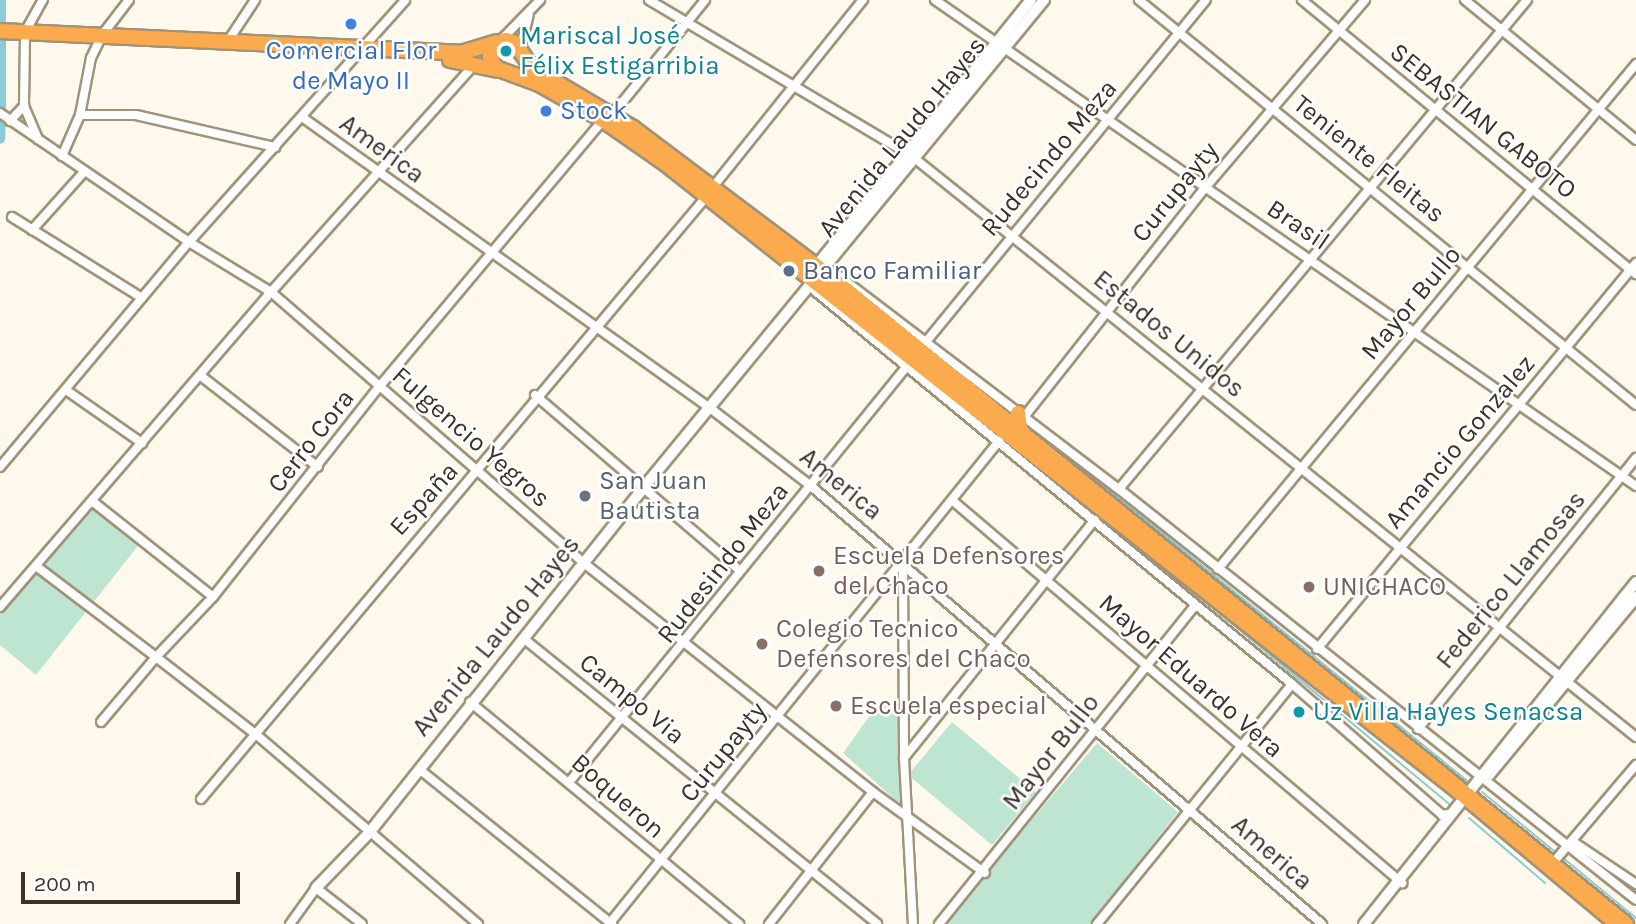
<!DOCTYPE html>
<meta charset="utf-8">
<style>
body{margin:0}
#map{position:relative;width:1636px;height:924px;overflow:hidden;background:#fff9ed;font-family:Karla,sans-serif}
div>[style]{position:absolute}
.green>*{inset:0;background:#bde5d1}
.stream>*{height:2px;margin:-1px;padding:0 1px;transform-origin:1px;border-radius:1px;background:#8accd6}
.canal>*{height:8px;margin:-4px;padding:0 4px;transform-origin:4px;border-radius:4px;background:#8accd6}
.roads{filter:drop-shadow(2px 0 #a19378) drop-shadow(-2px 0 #a19378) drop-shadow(0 2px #a19378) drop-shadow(0 -2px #a19378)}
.minor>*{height:8px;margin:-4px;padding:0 4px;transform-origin:4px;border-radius:4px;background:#fff}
.tertiary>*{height:10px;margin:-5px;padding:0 5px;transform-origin:5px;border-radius:5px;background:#fff}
.trunk>*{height:14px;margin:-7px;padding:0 7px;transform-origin:7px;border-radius:7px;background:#fcaa4e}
.dots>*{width:19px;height:19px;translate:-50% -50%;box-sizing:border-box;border:4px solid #fff;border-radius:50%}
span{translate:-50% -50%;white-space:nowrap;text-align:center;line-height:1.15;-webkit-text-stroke:5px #fff;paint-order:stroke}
.culture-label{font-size:26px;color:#0d838f}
.left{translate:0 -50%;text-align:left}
.shop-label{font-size:26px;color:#366cbe}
.street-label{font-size:26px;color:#383227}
.service-label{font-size:26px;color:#4e5e75}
.worship-label{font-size:26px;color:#5b616d}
.education-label{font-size:26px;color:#785e54}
.scale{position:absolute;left:21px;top:872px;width:219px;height:32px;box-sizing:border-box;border:4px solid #383227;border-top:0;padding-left:9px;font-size:21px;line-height:24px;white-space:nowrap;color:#383227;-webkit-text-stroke:5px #fff;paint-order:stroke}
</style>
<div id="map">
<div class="green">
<div style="clip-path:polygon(92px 501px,141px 542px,36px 675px,0 645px,0 607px)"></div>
<div style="clip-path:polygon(881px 700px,898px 716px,902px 806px,843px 753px)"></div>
<div style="clip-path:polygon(952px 722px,1036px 792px,992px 845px,908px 775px)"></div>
<div style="clip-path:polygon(1097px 743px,1178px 812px,1090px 924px,943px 924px)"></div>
</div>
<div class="stream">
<div style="left:0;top:143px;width:4px;rotate:-76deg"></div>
<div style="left:1051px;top:443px;width:541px;rotate:39.07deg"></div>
<div style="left:1159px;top:563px;width:378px;rotate:39.7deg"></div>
<div style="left:1482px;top:792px;width:93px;rotate:39.3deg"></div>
<div style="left:1469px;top:818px;width:100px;rotate:40.5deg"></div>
<div style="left:1563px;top:858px;width:94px;rotate:39.4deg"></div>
</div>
<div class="canal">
<div style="left:2px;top:0;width:107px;rotate:90deg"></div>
<div style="left:1px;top:139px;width:18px;rotate:-87deg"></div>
</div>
<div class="roads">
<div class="minor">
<div style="left:649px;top:0;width:307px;rotate:30.7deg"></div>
<div style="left:913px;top:157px;width:927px;rotate:38.74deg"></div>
<div style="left:935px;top:0;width:853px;rotate:34.73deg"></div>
<div style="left:1139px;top:0;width:641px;rotate:39.18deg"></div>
<div style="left:1302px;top:0;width:432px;rotate:39.4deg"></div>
<div style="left:1465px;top:0;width:221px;rotate:39.3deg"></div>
<div style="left:501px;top:40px;width:56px;rotate:-45.7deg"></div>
<div style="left:228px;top:41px;width:49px;rotate:-56.6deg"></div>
<div style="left:520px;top:50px;width:36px;rotate:-76deg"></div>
<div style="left:24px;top:106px;width:36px;rotate:67deg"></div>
<div style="left:0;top:113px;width:229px;rotate:34.3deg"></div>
<div style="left:189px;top:242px;width:96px;rotate:31.4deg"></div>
<div style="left:271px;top:292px;width:414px;rotate:40.9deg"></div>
<div style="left:584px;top:563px;width:369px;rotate:38.4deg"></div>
<div style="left:873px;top:792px;width:138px;rotate:35.9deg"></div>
<div style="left:80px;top:115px;width:56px"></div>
<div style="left:136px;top:115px;width:143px;rotate:13deg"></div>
<div style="left:612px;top:115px;width:148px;rotate:-51deg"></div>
<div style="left:302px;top:117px;width:501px;rotate:35.5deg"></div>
<div style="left:710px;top:408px;width:128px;rotate:37.7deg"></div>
<div style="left:811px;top:486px;width:673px;rotate:40.6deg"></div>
<div style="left:10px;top:121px;width:21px;rotate:-47deg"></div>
<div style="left:24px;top:106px;width:74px;rotate:-89.2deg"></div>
<div style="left:25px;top:32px;width:37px;rotate:-61deg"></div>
<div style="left:62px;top:156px;width:45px;rotate:-66.3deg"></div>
<div style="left:80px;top:115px;width:58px;rotate:-79.1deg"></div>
<div style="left:91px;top:58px;width:25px;rotate:-64deg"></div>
<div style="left:102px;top:35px;width:44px;rotate:-52.4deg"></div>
<div style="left:713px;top:187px;width:240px;rotate:-51.3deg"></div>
<div style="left:12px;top:217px;width:153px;rotate:31.9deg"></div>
<div style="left:32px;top:230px;width:79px;rotate:-48.1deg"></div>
<div style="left:839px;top:276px;width:352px;rotate:37.3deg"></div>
<div style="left:1119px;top:489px;width:660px;rotate:38.48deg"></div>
<div style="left:809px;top:286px;width:626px;rotate:39.49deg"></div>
<div style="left:1292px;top:684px;width:199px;rotate:41.1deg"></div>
<div style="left:1442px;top:815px;width:11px;rotate:-10deg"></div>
<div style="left:925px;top:343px;width:443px;rotate:-50.7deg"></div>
<div style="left:201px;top:376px;width:148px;rotate:37.9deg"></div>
<div style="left:66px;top:390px;width:93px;rotate:34.9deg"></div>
<div style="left:535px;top:395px;width:270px;rotate:40.6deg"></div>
<div style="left:1024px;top:417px;width:292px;rotate:-51.7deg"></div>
<div style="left:1205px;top:188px;width:247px;rotate:-49.6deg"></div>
<div style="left:0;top:467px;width:294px;rotate:-50deg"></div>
<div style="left:189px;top:242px;width:324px;rotate:-48.2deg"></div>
<div style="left:1119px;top:489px;width:637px;rotate:-50.16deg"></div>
<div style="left:92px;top:501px;width:154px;rotate:38.4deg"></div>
<div style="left:953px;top:501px;width:590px;rotate:40.39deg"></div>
<div style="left:903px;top:561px;width:197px;rotate:89.7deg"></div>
<div style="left:904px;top:758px;width:166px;rotate:86.9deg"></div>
<div style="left:36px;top:566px;width:151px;rotate:37.2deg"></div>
<div style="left:156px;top:657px;width:85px;rotate:130.2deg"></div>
<div style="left:1218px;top:569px;width:656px;rotate:-50.38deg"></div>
<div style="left:0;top:607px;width:416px;rotate:-49.3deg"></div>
<div style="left:271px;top:292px;width:306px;rotate:-48.2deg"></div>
<div style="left:523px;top:638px;width:455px;rotate:38.9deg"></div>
<div style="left:1317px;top:649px;width:501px;rotate:-50.43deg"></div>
<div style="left:470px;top:702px;width:349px;rotate:39.5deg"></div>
<div style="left:1418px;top:729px;width:348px;rotate:-51.2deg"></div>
<div style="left:904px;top:758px;width:305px;rotate:-51.3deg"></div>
<div style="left:419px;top:769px;width:248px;rotate:38.8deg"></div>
<div style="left:570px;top:781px;width:535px;rotate:-50.92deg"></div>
<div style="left:201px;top:799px;width:787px;rotate:-50deg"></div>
<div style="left:1572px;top:841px;width:77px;rotate:33.9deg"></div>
<div style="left:1552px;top:864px;width:130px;rotate:-49.7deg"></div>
<div style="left:290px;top:924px;width:44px;rotate:-54.2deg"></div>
<div style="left:316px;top:888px;width:58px;rotate:38deg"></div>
<div style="left:478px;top:924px;width:294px;rotate:-139.5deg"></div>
<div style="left:254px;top:733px;width:124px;rotate:-142.2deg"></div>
<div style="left:156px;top:657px;width:83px;rotate:-46.5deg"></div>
<div style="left:213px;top:597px;width:268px;rotate:-51.7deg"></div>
<div style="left:379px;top:387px;width:349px;rotate:-50deg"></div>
<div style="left:609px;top:924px;width:621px;rotate:-51.08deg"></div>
<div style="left:769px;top:924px;width:168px;rotate:-51.8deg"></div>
<div style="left:939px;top:924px;width:408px;rotate:-51.2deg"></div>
<div style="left:1097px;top:924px;width:309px;rotate:-50.9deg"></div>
</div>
<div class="tertiary">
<div style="left:813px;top:270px;width:347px;rotate:-51.1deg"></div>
<div style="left:1489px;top:775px;width:231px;rotate:-50.4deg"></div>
<div style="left:316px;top:888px;width:76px;rotate:-46.1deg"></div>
<div style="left:369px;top:833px;width:442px;rotate:-51.5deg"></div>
<div style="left:644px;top:487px;width:630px;rotate:-50.6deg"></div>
<div style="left:1364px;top:924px;width:437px;rotate:-51.5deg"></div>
</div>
<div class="trunk">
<div style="left:0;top:31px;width:462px;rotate:2.7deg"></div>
<div style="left:461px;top:53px;width:37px;rotate:-17deg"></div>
<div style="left:450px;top:60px;width:49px;rotate:11.8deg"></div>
<div style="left:1018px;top:413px;width:21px;rotate:82deg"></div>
<div style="left:1617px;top:924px;width:196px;rotate:-140deg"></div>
<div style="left:1467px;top:798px;width:1022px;rotate:-141.64deg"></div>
<div style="left:666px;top:164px;width:77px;rotate:-145.1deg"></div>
<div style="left:603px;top:120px;width:73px;rotate:-150.6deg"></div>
<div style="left:539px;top:84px;width:46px;rotate:-159.6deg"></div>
<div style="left:496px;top:68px;width:13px;rotate:-119deg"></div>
<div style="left:490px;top:57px;width:13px;rotate:-72deg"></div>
<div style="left:494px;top:45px;width:13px;rotate:-23deg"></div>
<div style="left:506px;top:40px;width:9px;rotate:18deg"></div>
<div style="left:515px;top:43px;width:30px;rotate:56deg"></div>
<div style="left:532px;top:68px;width:117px;rotate:30.7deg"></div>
<div style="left:633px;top:128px;width:238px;rotate:37deg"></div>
<div style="left:823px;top:271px;width:1035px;rotate:39.12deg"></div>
</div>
</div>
<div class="dots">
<div style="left:351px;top:24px;background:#3f7fe0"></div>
<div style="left:506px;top:51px;background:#0f9aa8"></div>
<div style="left:546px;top:111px;background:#3f7fe0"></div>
<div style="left:789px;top:271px;background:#5c6f8a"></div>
<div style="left:585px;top:496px;background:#6b7280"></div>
<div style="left:819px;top:571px;background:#8d6e63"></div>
<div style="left:1309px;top:587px;background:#8d6e63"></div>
<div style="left:762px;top:644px;background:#8d6e63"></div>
<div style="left:836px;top:706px;background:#8d6e63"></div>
<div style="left:1299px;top:712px;background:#0f9aa8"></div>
</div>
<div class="culture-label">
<span class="left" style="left:520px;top:51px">Mariscal José<br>Félix Estigarribia</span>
<span class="left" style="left:1313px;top:712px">Uz Villa Hayes Senacsa</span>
</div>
<div class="shop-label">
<span style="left:351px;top:66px">Comercial Flor<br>de Mayo II</span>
<span class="left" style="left:560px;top:111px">Stock</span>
</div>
<div class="street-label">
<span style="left:1483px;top:121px;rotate:39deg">SEBASTIAN GABOTO</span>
<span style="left:902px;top:137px;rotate:-51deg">Avenida Laudo Hayes</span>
<span style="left:382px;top:149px;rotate:36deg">America</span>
<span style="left:1049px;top:158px;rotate:-50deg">Rudecindo Meza</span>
<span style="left:1369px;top:159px;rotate:39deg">Teniente Fleitas</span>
<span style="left:1175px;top:192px;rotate:-51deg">Curupayty</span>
<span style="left:1298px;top:225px;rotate:34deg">Brasil</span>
<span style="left:1411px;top:303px;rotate:-50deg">Mayor Bullo</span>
<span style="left:1169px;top:334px;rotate:39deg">Estados Unidos</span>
<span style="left:471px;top:437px;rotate:41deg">Fulgencio Yegros</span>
<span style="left:311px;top:441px;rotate:-52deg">Cerro Cora</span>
<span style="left:1460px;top:442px;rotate:-50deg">Amancio Gonzalez</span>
<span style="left:841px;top:484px;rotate:39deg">America</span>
<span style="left:424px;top:499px;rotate:-48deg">España</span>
<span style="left:723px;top:563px;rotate:-52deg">Rudesindo Meza</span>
<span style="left:1511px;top:580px;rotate:-51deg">Federico Llamosas</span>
<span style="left:496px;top:636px;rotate:-51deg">Avenida Laudo Hayes</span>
<span style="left:1191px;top:676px;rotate:41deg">Mayor Eduardo Vera</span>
<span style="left:632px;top:699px;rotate:39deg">Campo Via</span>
<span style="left:723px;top:752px;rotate:-51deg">Curupayty</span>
<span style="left:1051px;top:752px;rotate:-52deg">Mayor Bullo</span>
<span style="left:618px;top:796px;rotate:41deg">Boqueron</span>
<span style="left:1272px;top:853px;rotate:41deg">America</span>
</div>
<div class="service-label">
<span class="left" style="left:803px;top:271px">Banco Familiar</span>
</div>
<div class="worship-label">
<span class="left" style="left:599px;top:496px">San Juan<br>Bautista</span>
</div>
<div class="education-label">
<span class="left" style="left:833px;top:571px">Escuela Defensores<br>del Chaco</span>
<span class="left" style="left:1323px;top:587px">UNICHACO</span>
<span class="left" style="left:776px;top:644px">Colegio Tecnico<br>Defensores del Chaco</span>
<span class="left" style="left:850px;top:706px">Escuela especial</span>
</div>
<div class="scale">200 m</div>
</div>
